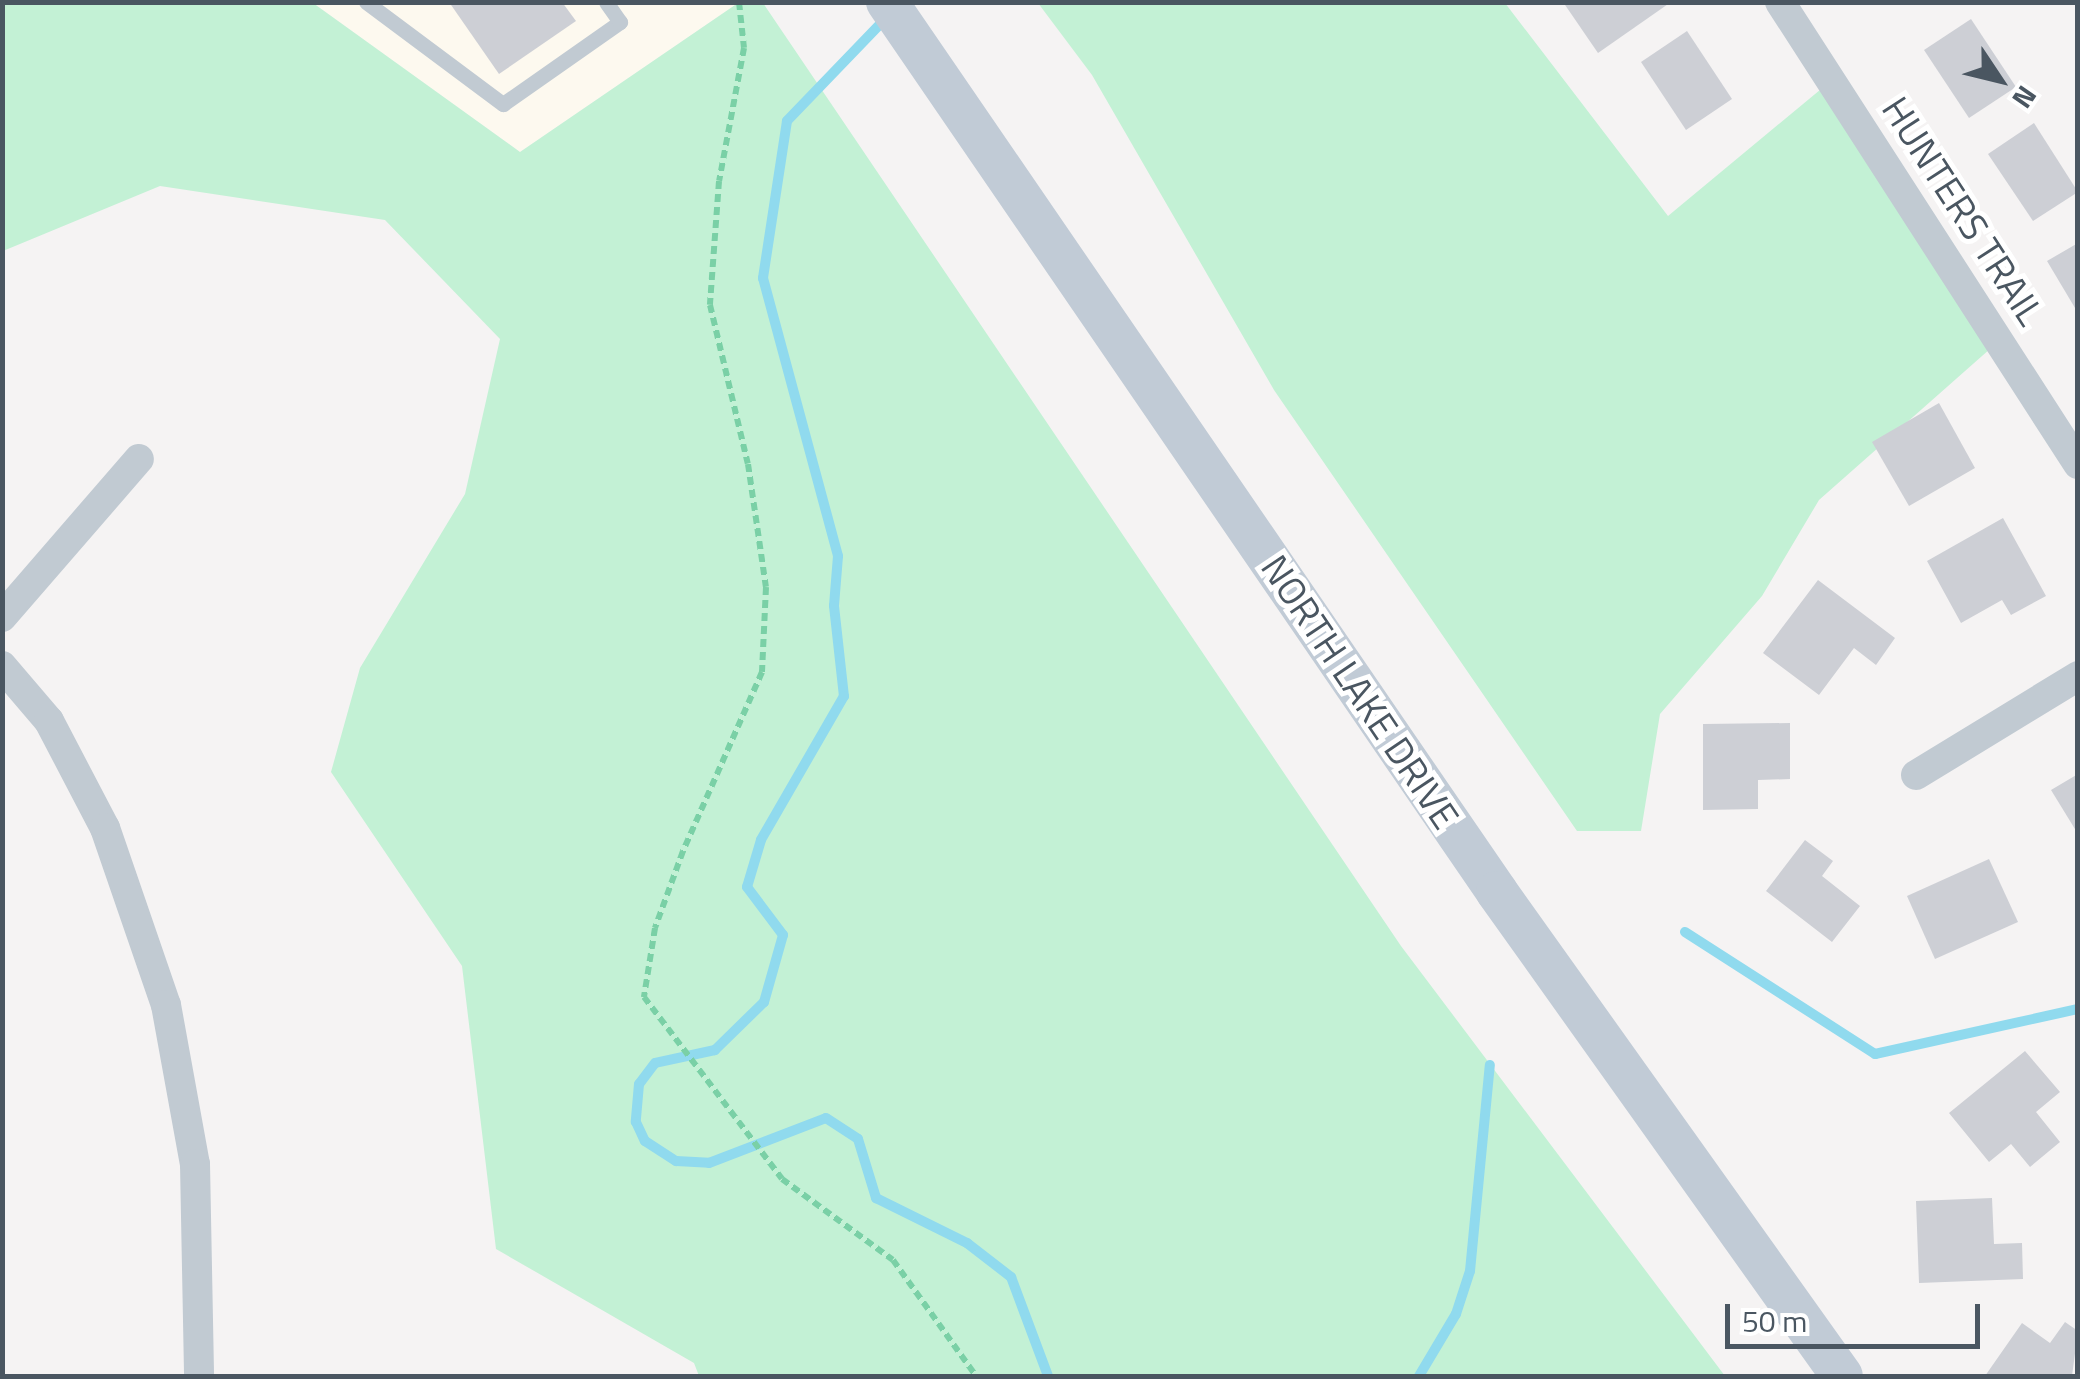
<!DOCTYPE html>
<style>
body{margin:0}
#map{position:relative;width:2080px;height:1379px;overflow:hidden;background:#f5f3f3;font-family:"Titillium Web",sans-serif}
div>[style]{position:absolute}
.commercial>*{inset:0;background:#fdf9ef}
.green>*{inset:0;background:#c3f1d5}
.stream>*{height:10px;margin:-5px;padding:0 5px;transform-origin:5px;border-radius:5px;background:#90daee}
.building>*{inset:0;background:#cdcfd5}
.path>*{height:6px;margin-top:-3px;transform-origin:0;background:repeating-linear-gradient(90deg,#7ad0a6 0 8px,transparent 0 13px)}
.service>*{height:15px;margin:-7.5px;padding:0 7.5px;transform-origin:7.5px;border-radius:7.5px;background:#c1cad2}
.minor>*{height:30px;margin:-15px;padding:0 15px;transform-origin:15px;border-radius:15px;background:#c1cad2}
.secondary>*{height:42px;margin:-21px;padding:0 21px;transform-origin:21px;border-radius:21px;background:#c1cbd6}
span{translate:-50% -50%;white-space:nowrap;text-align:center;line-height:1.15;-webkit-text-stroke:10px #fff;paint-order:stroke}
.street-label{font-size:38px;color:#4a5661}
.frame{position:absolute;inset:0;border:5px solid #4a5661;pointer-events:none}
.north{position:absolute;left:1950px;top:30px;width:100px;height:100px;-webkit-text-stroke:8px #fff;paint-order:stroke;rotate:125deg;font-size:28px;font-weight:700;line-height:40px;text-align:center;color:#4a5661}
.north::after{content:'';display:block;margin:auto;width:35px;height:45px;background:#4a5661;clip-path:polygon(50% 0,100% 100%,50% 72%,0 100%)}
.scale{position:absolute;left:1725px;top:1304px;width:255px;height:45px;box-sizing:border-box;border:5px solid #4a5661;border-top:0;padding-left:12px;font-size:30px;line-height:35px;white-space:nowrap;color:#4a5661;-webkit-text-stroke:8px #fff;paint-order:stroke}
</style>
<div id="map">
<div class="commercial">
<div style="clip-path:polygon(313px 3px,738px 3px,520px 152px)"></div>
</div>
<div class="green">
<div style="clip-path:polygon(3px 2px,313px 3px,520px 152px,738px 3px,763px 3px,1401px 946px,1725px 1376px,699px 1376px,694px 1363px,496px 1249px,462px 966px,331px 772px,360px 668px,465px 494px,500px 339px,385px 220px,160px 186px,3px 251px)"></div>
<div style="clip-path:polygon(1038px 3px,1505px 3px,1668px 216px,1832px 80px,1999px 341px,1819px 500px,1762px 596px,1660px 714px,1641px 831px,1577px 831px,1274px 390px,1092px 75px)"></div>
</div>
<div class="stream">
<div style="left:886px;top:18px;width:143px;rotate:133.9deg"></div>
<div style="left:787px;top:121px;width:159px;rotate:98.7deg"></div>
<div style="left:763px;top:278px;width:288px;rotate:74.9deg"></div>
<div style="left:838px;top:556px;width:50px;rotate:94.6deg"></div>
<div style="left:834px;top:606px;width:91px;rotate:83.7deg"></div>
<div style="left:844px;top:696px;width:166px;rotate:120deg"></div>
<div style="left:761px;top:840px;width:49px;rotate:106.6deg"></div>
<div style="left:747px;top:887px;width:60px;rotate:53.1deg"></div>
<div style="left:783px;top:935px;width:70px;rotate:105.8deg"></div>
<div style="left:764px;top:1002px;width:69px;rotate:135.6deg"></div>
<div style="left:715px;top:1050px;width:61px;rotate:167.8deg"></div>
<div style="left:655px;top:1063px;width:26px;rotate:127deg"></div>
<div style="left:639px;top:1084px;width:38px;rotate:95deg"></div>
<div style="left:636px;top:1122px;width:21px;rotate:65deg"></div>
<div style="left:645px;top:1141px;width:37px;rotate:33deg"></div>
<div style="left:676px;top:1161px;width:33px;rotate:3deg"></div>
<div style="left:709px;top:1163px;width:125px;rotate:-21deg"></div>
<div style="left:826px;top:1118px;width:38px;rotate:33deg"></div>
<div style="left:858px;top:1139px;width:62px;rotate:73deg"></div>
<div style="left:876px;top:1198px;width:102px;rotate:26.3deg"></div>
<div style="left:967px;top:1243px;width:56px;rotate:37.7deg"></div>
<div style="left:1011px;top:1277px;width:106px;rotate:69.5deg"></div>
<div style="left:1685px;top:932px;width:226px;rotate:32.7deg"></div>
<div style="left:1875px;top:1054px;width:208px;rotate:-12.5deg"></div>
<div style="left:1419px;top:1376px;width:72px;rotate:-59.2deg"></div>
<div style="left:1456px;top:1314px;width:45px;rotate:-72deg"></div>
<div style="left:1470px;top:1271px;width:207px;rotate:-84.5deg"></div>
</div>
<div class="building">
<div style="clip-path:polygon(449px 2px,562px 2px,576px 21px,499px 74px)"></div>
<div style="clip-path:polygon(1563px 2px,1671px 2px,1598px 53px)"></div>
<div style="clip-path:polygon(1971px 19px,2016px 87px,1969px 118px,1924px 50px)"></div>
<div style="clip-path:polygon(1687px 31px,1732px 99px,1686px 130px,1641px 62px)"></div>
<div style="clip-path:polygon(2034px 123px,2078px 192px,2033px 221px,1988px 154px)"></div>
<div style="clip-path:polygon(2078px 243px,2078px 313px,2047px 261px)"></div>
<div style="clip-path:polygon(1939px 403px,1975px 468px,1909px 506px,1872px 442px)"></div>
<div style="clip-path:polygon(2003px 518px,2046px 596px,2011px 615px,2002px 600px,1961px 623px,1927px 561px)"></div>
<div style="clip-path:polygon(1818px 580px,1895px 638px,1876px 665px,1854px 648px,1819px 695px,1763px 653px)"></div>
<div style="clip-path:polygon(1790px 723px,1790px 779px,1758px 780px,1758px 809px,1703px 810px,1703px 724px)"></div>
<div style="clip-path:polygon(2078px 774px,2078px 834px,2051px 790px)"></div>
<div style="clip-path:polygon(1805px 840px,1833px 861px,1822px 876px,1860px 906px,1832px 942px,1766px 891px)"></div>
<div style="clip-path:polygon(1989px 859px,2018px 922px,1935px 959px,1907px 896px)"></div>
<div style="clip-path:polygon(2025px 1051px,2060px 1092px,2036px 1112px,2060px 1142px,2030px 1167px,2011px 1144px,1989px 1162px,1949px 1113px)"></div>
<div style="clip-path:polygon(1992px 1198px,1994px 1244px,2022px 1243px,2023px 1279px,1919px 1283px,1916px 1201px)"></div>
<div style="clip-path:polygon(2065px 1322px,2078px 1331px,2072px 1376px,1985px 1376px,2022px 1323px,2050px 1343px)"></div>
</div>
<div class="path">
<div style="left:739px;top:2px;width:46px;rotate:83.8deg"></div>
<div style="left:744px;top:48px;width:135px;rotate:100.6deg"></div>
<div style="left:719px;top:181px;width:124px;rotate:94.2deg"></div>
<div style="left:710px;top:305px;width:163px;rotate:76.6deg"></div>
<div style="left:748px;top:464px;width:124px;rotate:81.7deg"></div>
<div style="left:766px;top:587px;width:85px;rotate:92.7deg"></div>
<div style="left:762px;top:672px;width:196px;rotate:113.8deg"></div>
<div style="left:683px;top:851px;width:82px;rotate:110deg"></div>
<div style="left:655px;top:928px;width:70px;rotate:99.1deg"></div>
<div style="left:644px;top:997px;width:228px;rotate:52.8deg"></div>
<div style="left:782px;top:1179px;width:137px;rotate:36.1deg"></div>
<div style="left:893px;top:1260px;width:143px;rotate:54.4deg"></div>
</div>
<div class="service">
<div style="left:366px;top:2px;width:171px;rotate:36.7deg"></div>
<div style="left:503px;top:104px;width:143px;rotate:-35deg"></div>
<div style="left:620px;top:22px;width:24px;rotate:-125deg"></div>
</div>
<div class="minor">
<div style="left:1780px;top:2px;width:550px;rotate:57.18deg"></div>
<div style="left:2px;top:617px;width:209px;rotate:-49.1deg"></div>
<div style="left:2px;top:666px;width:72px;rotate:49.5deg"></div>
<div style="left:49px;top:721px;width:121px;rotate:62.4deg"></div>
<div style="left:105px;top:828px;width:187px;rotate:71deg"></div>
<div style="left:166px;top:1005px;width:162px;rotate:79.7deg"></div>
<div style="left:195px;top:1164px;width:212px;rotate:88.9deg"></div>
<div style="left:1916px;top:775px;width:190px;rotate:-31.4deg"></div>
</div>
<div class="secondary">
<div style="left:887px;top:2px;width:1079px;rotate:55.57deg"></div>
<div style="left:1497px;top:892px;width:594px;rotate:54.52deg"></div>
</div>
<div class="street-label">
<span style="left:1963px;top:211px;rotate:57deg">HUNTERS TRAIL</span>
<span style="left:1360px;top:692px;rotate:56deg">NORTH LAKE DRIVE</span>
</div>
<div class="frame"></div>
<div class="north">N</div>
<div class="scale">50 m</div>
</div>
